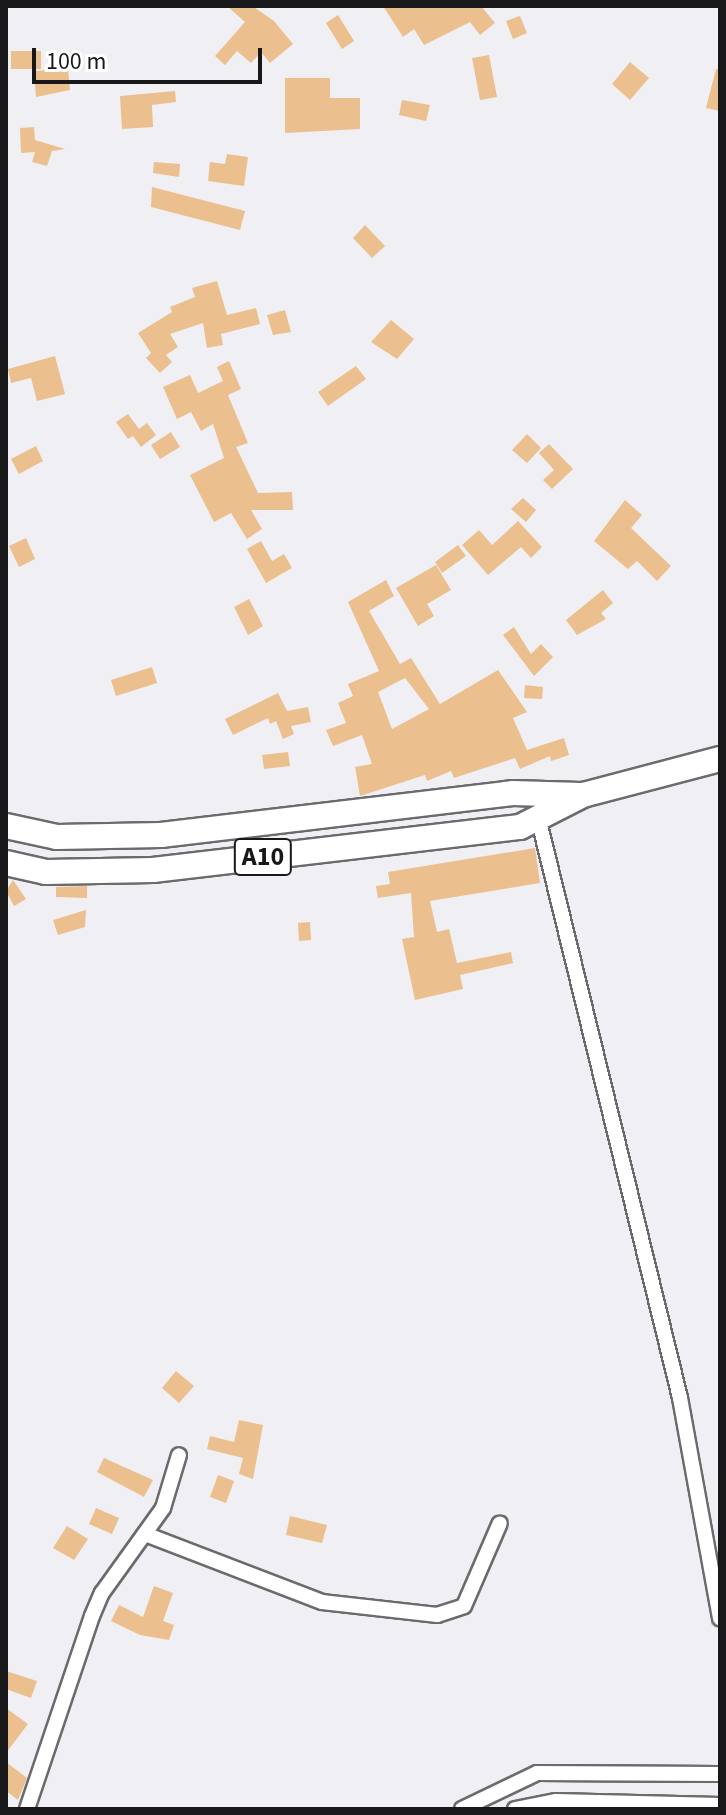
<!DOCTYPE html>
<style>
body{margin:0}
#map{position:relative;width:726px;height:1815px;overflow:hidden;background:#f0eff3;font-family:"Source Sans 3",sans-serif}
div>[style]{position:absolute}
.building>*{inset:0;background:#ebc08e}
.roads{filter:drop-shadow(2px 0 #6b6a6d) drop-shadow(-2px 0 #6b6a6d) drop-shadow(0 2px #6b6a6d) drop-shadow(0 -2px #6b6a6d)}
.street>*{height:14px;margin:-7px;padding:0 7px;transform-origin:7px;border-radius:7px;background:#fff}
.highway>*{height:24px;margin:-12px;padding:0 12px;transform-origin:12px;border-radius:12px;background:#fff}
span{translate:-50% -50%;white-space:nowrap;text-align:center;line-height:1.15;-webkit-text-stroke:6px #fff;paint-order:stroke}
.shield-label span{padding:2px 6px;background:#fff;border:2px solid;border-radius:6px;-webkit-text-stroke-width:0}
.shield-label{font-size:26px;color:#181719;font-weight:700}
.frame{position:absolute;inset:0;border:8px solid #181719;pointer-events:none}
.scale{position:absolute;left:32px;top:48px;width:230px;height:36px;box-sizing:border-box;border:4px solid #181719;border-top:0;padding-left:10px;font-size:24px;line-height:28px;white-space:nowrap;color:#181719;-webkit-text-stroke:6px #fff;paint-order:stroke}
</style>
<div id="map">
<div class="building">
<div style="clip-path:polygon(227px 6px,252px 6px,274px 21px,293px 44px,270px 63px,261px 52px,251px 63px,237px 51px,225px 65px,215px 56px,245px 22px)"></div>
<div style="clip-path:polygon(383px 6px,481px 6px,495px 23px,480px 35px,470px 22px,424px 45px,414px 29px,403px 37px)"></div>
<div style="clip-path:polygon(338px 15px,354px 41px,342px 49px,326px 23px)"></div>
<div style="clip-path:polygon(520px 16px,527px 33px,513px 39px,506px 21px)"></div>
<div style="clip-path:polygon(11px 51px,41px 51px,41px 69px,11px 69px)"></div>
<div style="clip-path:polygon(489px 55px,497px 97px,480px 100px,472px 58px)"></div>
<div style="clip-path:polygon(630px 62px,649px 78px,630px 100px,612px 84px)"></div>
<div style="clip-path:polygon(68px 69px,70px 90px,36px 97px,34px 71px)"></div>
<div style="clip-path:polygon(716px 69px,720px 69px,720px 111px,706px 108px)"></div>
<div style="clip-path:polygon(285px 78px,330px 78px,330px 98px,360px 98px,360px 129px,285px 133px)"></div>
<div style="clip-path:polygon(175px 91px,176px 102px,152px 105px,153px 127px,122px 129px,120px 96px)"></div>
<div style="clip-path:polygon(402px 100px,430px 105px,426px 121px,399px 115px)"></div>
<div style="clip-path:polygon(34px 127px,35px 140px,65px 149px,52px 151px,47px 166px,32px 162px,35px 152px,21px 153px,20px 128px)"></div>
<div style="clip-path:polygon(227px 154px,248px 157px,244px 186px,208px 181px,210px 162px,225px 164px)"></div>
<div style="clip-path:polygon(154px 162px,180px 164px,179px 177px,153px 173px)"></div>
<div style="clip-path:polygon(152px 187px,245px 211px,240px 230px,151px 207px)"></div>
<div style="clip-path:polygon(365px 225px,385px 246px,372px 258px,353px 238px)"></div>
<div style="clip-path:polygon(217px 281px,227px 315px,256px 308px,260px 324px,221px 334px,223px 345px,207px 348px,203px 323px,170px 334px,178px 347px,166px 355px,172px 362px,160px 373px,146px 358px,151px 353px,138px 333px,172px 312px,170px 307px,195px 297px,192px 288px)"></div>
<div style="clip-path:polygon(285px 310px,291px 332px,273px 335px,267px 315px)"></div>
<div style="clip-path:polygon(391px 320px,414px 339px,397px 359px,371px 342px)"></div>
<div style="clip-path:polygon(55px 356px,65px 394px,37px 401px,31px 378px,11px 383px,8px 369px)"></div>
<div style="clip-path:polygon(229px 361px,241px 389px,228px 395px,248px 443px,236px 447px,258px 493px,292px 492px,293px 510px,251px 510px,262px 529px,247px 539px,231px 513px,214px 522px,190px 475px,224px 458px,213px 424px,201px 431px,191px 412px,177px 419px,163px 387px,190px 375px,198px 393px,223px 381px,217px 367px)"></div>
<div style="clip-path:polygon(356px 366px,366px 379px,328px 406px,318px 392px)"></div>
<div style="clip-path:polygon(128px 414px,139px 429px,147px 423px,156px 435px,141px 447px,133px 436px,128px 439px,116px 422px)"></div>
<div style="clip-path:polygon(171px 432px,180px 447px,160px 459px,151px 445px)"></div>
<div style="clip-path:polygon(527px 434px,541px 448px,527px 463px,512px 450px)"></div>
<div style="clip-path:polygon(549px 444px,573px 469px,552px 489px,543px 480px,554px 470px,539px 453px)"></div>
<div style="clip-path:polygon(36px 446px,43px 461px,19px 474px,11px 459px)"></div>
<div style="clip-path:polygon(523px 498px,536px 510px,526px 522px,511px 509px)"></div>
<div style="clip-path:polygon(625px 500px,642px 515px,631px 528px,671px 566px,657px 581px,637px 561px,628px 569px,594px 541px)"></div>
<div style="clip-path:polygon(518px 521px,542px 547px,531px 558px,521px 547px,488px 575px,462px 545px,479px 530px,492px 545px)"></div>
<div style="clip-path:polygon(26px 538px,35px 559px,19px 567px,9px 546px)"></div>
<div style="clip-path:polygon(261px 541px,272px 561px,284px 554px,292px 568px,266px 583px,247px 549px)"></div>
<div style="clip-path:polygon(458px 545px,466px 556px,442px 573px,435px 562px)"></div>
<div style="clip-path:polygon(436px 565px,451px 590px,427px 604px,434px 616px,418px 626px,396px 588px)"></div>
<div style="clip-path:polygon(evenodd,386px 580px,394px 596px,369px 611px,400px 664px,411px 658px,440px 704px,498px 670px,527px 712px,513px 718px,527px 750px,564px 738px,569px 755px,551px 761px,550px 756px,520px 769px,515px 758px,454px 778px,451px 771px,427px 781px,425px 775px,360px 796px,355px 767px,372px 764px,362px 735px,333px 746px,326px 730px,346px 723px,338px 703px,353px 696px,348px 684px,379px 671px,348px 602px,386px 580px,405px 678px,429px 709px,392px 729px,378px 692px,405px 678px)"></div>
<div style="clip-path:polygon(603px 590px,613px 603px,601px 613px,606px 619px,577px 635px,566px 620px)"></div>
<div style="clip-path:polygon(249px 599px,263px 626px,248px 635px,234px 607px)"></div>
<div style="clip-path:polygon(514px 627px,531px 654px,541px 644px,553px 657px,534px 676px,503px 635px)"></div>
<div style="clip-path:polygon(152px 667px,157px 683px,116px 696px,111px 680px)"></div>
<div style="clip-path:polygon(525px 685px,543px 687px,542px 699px,524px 698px)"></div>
<div style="clip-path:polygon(278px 693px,287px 711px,308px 707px,311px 722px,291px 726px,294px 734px,283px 739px,276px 721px,270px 724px,268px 718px,233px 735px,225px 719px)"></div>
<div style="clip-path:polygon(288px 752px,290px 766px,264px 769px,262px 755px)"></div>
<div style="clip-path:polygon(535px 848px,540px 883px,430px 901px,437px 932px,449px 929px,457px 963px,511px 952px,513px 963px,460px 975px,463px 989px,415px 1000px,402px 939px,414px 937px,411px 893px,378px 898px,376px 886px,390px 884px,388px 872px)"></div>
<div style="clip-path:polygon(13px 880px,26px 899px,14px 906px,6px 891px)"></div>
<div style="clip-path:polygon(87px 886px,87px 898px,56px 897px,56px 887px)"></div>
<div style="clip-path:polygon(86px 910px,85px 927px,58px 935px,53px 920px)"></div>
<div style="clip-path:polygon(310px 922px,311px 940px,299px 941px,298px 923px)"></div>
<div style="clip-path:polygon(176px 1371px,194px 1386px,179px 1403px,162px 1388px)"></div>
<div style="clip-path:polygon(239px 1420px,263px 1425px,253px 1479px,239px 1474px,243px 1458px,207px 1449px,210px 1436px,234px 1442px)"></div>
<div style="clip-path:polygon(104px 1458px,153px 1480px,144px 1497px,97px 1472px)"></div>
<div style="clip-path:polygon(218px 1475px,234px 1481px,226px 1503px,210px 1497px)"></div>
<div style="clip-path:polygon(96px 1508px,119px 1518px,112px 1534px,89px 1524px)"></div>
<div style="clip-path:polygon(290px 1516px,327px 1525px,322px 1543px,286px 1535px)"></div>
<div style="clip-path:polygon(67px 1526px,88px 1539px,74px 1560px,53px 1548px)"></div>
<div style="clip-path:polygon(154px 1586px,173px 1593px,163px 1621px,174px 1625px,169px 1640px,140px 1635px,111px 1621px,119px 1605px,143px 1617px)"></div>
<div style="clip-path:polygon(6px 1671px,37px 1681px,31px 1698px,6px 1689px)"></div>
<div style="clip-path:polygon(6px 1708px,28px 1724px,6px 1753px)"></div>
<div style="clip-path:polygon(6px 1762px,27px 1778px,18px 1800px,6px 1791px)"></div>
</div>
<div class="roads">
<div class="street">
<div style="left:537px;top:813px;width:602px;rotate:76.26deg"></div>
<div style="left:680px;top:1398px;width:224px;rotate:79.7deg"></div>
<div style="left:145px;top:1534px;width:190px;rotate:21deg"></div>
<div style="left:322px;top:1602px;width:116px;rotate:6.4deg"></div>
<div style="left:437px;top:1615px;width:28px;rotate:-18deg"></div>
<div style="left:464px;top:1606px;width:90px;rotate:-66.6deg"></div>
<div style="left:27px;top:1809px;width:204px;rotate:-71.4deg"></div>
<div style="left:92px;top:1616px;width:25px;rotate:-67deg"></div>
<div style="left:102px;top:1593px;width:105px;rotate:-54.3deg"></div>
<div style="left:163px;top:1508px;width:55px;rotate:-73.2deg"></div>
<div style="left:462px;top:1809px;width:83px;rotate:-25.6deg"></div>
<div style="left:537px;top:1773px;width:183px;rotate:0.3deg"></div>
<div style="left:515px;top:1809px;width:42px;rotate:-11deg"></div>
<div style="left:556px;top:1801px;width:164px;rotate:1.4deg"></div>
</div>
<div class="highway">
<div style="left:6px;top:826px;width:52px;rotate:12.2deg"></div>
<div style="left:57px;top:837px;width:104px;rotate:-1.1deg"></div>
<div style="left:161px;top:835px;width:354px;rotate:-6.8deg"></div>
<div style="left:513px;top:793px;width:68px;rotate:1.7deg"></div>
<div style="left:6px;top:863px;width:41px;rotate:12.7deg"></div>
<div style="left:46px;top:872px;width:107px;rotate:-1.1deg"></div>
<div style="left:153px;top:870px;width:370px;rotate:-6.7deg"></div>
<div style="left:520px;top:827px;width:71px;rotate:-26.9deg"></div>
<div style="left:583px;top:795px;width:142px;rotate:-14.7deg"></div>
</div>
</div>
<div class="shield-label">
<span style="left:263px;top:857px">A10</span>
</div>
<div class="frame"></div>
<div class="scale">100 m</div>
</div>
